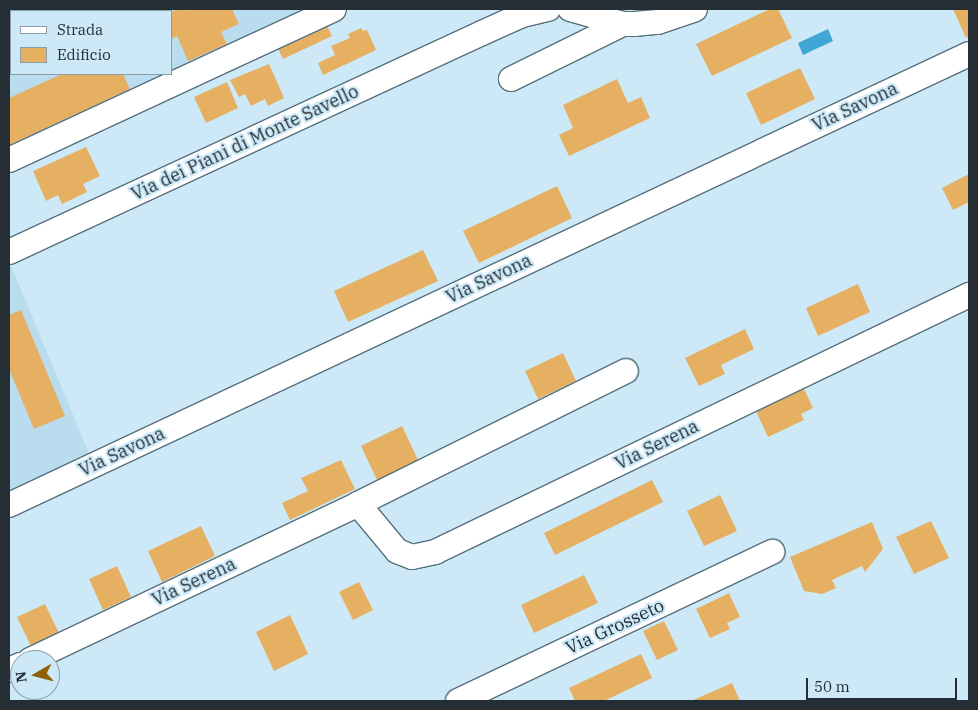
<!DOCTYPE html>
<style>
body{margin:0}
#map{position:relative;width:978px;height:710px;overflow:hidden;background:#cde9f8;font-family:"IBM Plex Serif",serif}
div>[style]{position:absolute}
.built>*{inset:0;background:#b9dcee}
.water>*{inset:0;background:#40a7d4}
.building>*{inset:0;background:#e5b062}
.roads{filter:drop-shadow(1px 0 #57707d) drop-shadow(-1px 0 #57707d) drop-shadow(0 1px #57707d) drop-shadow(0 -1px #57707d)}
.minor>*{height:24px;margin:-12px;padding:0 12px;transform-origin:12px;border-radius:12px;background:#fff}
span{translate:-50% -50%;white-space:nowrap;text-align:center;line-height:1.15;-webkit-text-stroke:4.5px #cde9f8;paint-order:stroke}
.street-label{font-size:18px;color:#242e34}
.frame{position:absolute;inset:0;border:10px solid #242e34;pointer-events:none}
.legend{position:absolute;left:10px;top:10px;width:162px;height:65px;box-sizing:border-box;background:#cde9f8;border:1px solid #899eaa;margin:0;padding:6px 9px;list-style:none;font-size:15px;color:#242e34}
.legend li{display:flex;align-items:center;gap:10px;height:25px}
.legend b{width:25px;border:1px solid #899eaa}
.north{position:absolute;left:10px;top:650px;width:50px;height:50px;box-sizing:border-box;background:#cde9f8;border:1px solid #899eaa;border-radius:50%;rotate:262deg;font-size:14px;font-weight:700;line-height:20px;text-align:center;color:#242e34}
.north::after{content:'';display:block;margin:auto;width:18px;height:22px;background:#8e6007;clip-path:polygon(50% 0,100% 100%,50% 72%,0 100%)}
.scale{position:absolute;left:806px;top:678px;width:151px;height:22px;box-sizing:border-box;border:2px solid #242e34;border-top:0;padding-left:6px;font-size:15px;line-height:18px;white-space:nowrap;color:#242e34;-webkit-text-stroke:4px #cde9f8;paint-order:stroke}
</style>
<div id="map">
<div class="built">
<div style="clip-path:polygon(evenodd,9px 9px,321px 9px,9px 151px,9px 9px,11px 11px,171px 11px,171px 74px,11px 74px,11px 11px)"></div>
<div style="clip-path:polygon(9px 261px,91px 458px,9px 495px)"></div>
</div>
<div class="water">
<div style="clip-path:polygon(828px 29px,833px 41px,803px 55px,798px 43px)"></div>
</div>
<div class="building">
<div style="clip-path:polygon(179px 9px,188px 9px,190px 11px,194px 9px,232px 9px,239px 24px,221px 32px,227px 44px,188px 61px,177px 36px,171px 39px,171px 12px)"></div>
<div style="clip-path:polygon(770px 9px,778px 9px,792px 38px,712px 76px,696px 44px)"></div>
<div style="clip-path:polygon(953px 9px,969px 9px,969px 36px,966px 38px)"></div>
<div style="clip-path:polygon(325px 21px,332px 36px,283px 59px,276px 44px)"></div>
<div style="clip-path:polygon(361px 28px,363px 31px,367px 30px,376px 50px,323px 75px,318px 63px,335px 55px,331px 46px,350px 38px,348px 34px)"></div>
<div style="clip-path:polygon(269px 64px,284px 98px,268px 106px,265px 99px,251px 106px,245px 94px,239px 97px,230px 80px)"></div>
<div style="clip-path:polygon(800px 68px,815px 99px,761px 125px,746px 93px)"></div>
<div style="clip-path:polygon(62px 74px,123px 74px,130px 89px,9px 145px,9px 98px)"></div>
<div style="clip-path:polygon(617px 79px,628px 103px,641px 97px,650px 118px,569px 156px,559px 135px,573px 128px,563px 105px)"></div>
<div style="clip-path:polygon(227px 82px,238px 108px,206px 123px,194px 97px)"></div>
<div style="clip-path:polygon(86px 147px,100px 176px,83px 184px,87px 192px,62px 204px,58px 195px,46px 201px,33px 171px)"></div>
<div style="clip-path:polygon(969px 174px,969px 202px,953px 210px,942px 188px)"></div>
<div style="clip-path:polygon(557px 186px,572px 218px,479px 263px,463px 231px)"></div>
<div style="clip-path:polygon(423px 250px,438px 281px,348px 322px,334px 291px)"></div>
<div style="clip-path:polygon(858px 284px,870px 312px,818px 336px,806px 308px)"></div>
<div style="clip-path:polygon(21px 310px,65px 416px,34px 429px,9px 369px,9px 315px)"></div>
<div style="clip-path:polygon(745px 329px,754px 349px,721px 365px,725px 374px,699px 386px,685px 358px)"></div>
<div style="clip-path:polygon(563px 353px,576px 381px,538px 399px,525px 371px)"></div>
<div style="clip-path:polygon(804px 389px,813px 408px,801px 414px,804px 420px,768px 437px,756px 411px)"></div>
<div style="clip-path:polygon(402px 426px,418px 460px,377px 480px,361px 446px)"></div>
<div style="clip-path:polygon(341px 460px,355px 489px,290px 520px,282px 503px,308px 491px,301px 478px)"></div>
<div style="clip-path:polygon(652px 480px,663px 502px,555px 555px,544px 533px)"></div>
<div style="clip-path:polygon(720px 495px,737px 531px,704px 546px,687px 511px)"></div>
<div style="clip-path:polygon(931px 521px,949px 558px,914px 574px,896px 537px)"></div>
<div style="clip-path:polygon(872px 522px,883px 549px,865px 572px,862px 566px,832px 580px,836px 588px,822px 594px,804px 591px,790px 557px)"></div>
<div style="clip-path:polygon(201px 526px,215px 556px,162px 582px,148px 551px)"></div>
<div style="clip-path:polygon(117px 566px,131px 597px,103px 610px,89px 579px)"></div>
<div style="clip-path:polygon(584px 575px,598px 603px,534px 633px,521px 605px)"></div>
<div style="clip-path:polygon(359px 582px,373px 610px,353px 620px,339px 592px)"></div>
<div style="clip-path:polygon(729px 593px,740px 617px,727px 623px,730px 629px,710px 638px,696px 609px)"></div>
<div style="clip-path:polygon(45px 604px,59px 633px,31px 646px,17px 617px)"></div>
<div style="clip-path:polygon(290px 615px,308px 654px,274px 671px,256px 632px)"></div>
<div style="clip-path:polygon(664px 621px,678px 650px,657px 660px,643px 631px)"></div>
<div style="clip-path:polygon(641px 654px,652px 678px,604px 701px,575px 701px,569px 688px)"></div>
<div style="clip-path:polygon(732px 683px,740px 701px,691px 701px)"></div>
</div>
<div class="roads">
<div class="minor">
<div style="left:570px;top:9px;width:55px;rotate:15.8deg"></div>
<div style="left:623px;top:24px;width:11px"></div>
<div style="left:634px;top:24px;width:24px;rotate:-5deg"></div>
<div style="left:658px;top:22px;width:39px;rotate:-19deg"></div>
<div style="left:70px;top:11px;width:5px;rotate:-22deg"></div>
<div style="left:9px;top:39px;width:2px;rotate:-27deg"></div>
<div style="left:511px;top:79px;width:125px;rotate:-26.2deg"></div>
<div style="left:9px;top:160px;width:358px;rotate:-24.9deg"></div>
<div style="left:9px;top:252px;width:521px;rotate:-24.84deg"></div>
<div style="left:482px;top:33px;width:44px;rotate:-24.2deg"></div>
<div style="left:522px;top:15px;width:27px;rotate:-13deg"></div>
<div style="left:358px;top:504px;width:61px;rotate:50.3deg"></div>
<div style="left:397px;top:551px;width:16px;rotate:22deg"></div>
<div style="left:412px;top:557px;width:24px;rotate:-12deg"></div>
<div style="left:435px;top:552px;width:593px;rotate:-25.7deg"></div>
<div style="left:9px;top:505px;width:1061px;rotate:-25.16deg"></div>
<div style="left:30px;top:660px;width:363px;rotate:-25.4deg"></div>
<div style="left:358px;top:504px;width:299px;rotate:-26.4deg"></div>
<div style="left:9px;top:670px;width:12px;rotate:-24deg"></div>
<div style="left:458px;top:701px;width:348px;rotate:-25.4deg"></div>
</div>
</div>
<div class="street-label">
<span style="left:855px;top:107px;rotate:-25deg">Via Savona</span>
<span style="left:245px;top:143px;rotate:-25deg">Via dei Piani di Monte Savello</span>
<span style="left:489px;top:279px;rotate:-25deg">Via Savona</span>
<span style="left:657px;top:445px;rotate:-26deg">Via Serena</span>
<span style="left:122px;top:452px;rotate:-25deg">Via Savona</span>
<span style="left:194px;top:582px;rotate:-25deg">Via Serena</span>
<span style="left:615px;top:627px;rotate:-25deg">Via Grosseto</span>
</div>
<div class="frame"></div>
<ul class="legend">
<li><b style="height:6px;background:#fff"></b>Strada</li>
<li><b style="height:14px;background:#e5b062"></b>Edificio</li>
</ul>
<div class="north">N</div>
<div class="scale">50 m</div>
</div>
